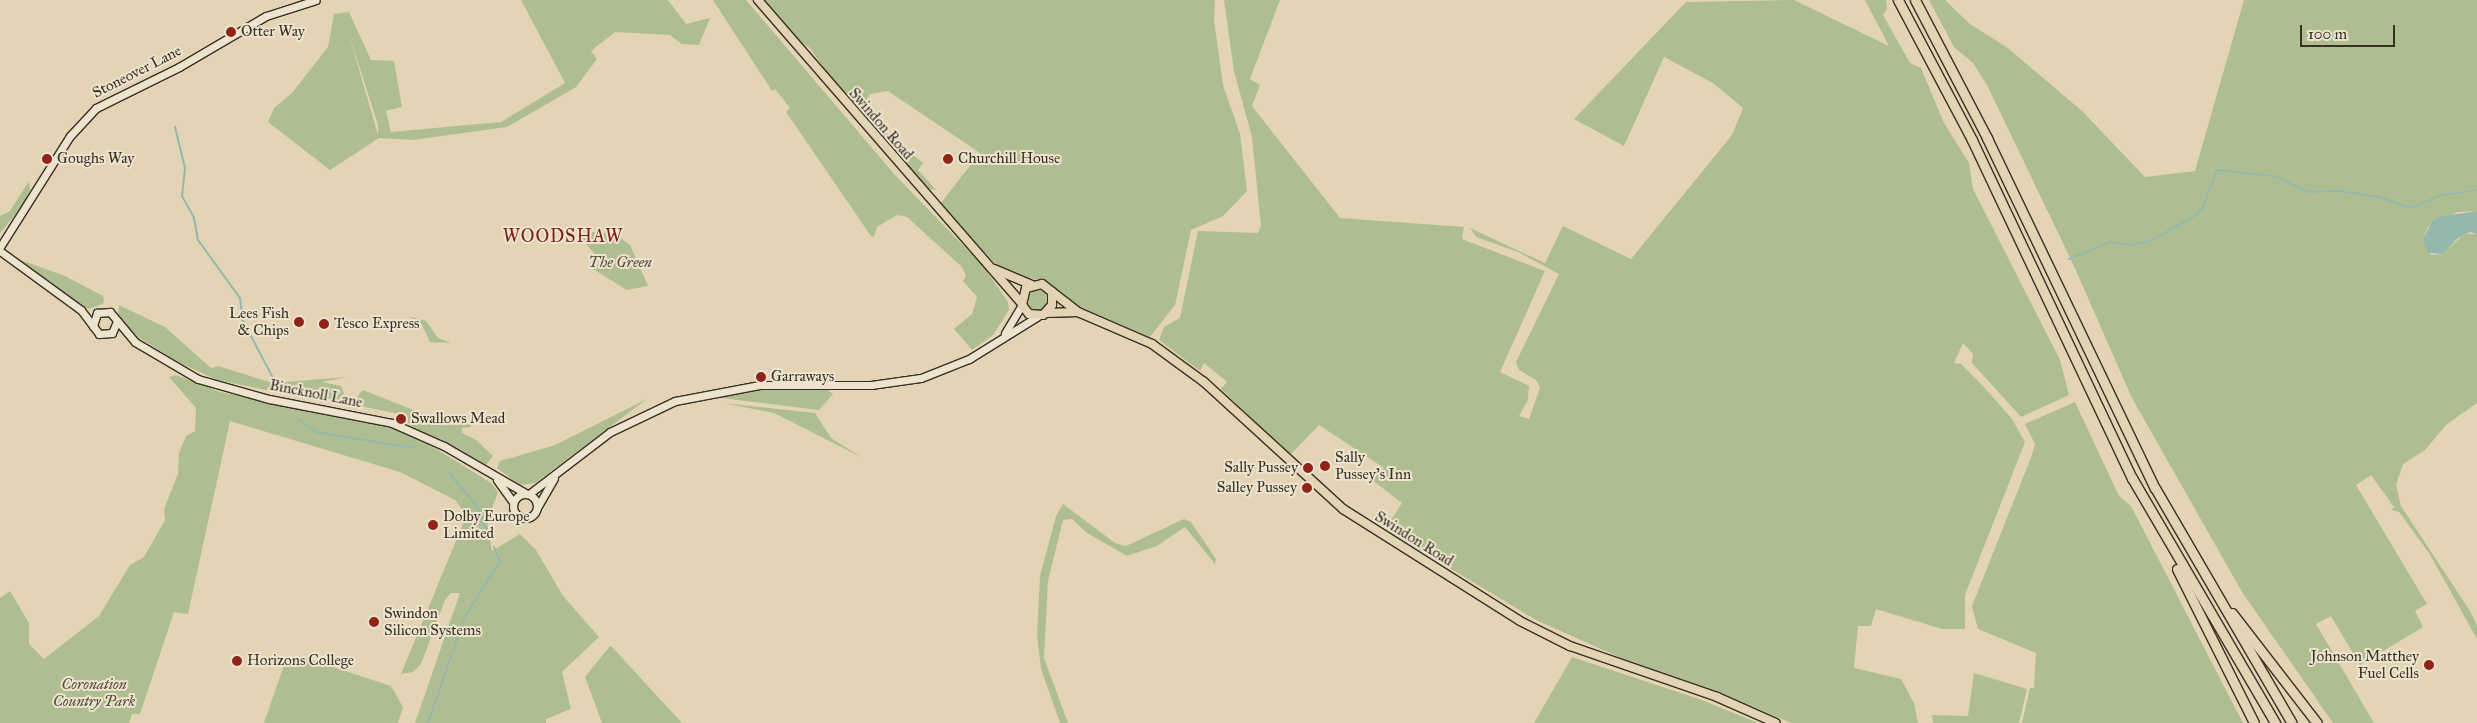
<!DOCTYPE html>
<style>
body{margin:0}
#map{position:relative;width:2477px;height:723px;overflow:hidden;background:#e3d4b5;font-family:"IM FELL Great Primer",serif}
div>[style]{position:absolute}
.green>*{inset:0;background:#afbe91}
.round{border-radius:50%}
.water>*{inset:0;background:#95b8ae}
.stream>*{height:2px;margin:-1px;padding:0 1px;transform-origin:1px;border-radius:1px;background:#95b8ae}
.roads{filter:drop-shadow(1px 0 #393024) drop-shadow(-1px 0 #393024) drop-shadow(0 1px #393024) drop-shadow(0 -1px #393024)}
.secondary>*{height:7px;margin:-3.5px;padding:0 3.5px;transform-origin:3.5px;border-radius:3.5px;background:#ede3cf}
.secondary>.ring{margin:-3.5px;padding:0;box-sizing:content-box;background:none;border:7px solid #ede3cf;border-radius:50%}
.primary>*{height:8px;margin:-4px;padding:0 4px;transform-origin:4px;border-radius:4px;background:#e3d4b5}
.highway>*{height:9px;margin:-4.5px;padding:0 4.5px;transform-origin:4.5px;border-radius:4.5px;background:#e3d4b5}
.dots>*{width:14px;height:14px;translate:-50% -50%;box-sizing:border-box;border:2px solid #ede3cf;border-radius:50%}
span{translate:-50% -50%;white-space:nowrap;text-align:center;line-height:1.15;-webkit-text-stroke:4px #ede3cf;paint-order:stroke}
.poi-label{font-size:15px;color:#393024}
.left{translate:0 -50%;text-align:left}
.right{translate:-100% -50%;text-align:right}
.street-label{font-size:15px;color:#393024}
.park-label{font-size:15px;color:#514c3a;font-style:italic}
.quarter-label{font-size:18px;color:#7a1f14;letter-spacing:1px}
.scale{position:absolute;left:2300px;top:25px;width:95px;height:22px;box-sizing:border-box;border:2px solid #393024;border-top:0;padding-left:6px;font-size:15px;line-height:18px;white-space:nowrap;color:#393024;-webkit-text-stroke:4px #ede3cf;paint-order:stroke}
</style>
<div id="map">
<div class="green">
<div style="clip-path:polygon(evenodd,521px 0,668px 0,686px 24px,710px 18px,699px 45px,682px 44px,670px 35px,615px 32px,591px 51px,597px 59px,576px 87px,507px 127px,413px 140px,379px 138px,330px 170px,268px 122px,274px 108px,292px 93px,328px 47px,334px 14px,349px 12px,371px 60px,394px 61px,402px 107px,386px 111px,391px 132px,501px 122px,565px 83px,521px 0,348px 31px,378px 125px,378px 135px,348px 31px)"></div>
<div style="clip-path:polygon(713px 0,746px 0,895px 175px,983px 266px,1008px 302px,1009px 310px,993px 335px,972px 350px,954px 329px,972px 314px,977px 297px,963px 281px,966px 276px,962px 267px,907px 217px,897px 215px,877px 227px,874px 237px,871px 236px,786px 112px,790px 108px,775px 89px,772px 91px)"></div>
<div style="clip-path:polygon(764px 0,1215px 0,1214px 20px,1223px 85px,1240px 134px,1247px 191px,1223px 216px,1191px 230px,1175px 305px,1150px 337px,1071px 303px,1047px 281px,1018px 277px,1000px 269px,940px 204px,980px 153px,888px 91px,870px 94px,862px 106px,888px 135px,923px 163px,918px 170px,936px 190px,925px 188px,835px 84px,810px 48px,798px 40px)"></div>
<div style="clip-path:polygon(1224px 0,1280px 0,1250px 79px,1260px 85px,1252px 106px,1340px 218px,1464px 227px,1462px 239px,1545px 271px,1500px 372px,1529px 386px,1528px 400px,1519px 416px,1529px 419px,1540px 388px,1536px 380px,1519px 370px,1516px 362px,1559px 274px,1518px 252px,1476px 237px,1470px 228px,1545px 263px,1563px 226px,1631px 259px,1732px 135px,1743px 108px,1713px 83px,1664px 57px,1624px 146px,1574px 119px,1686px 2px,1794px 0,1889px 46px,1865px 0,1886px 0,1887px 9px,1883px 15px,1910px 63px,1921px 68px,1944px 123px,1969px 163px,1973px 189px,2060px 360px,2069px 395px,2021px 417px,1972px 363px,1973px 354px,1963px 343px,1954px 363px,1961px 364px,1983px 386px,2012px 419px,2025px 442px,1965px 595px,1965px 629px,1942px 629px,1876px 609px,1871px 626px,1858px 626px,1854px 668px,1901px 679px,1914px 703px,1918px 723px,1791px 723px,1715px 691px,1621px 658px,1536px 620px,1385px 529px,1402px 503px,1372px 480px,1384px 468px,1319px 425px,1290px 455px,1221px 389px,1227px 382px,1204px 363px,1200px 371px,1159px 340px,1164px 327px,1180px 318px,1198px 231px,1258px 233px,1261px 226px,1252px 137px,1234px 71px)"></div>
<div style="clip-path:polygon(1929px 0,1945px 0,1970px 24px,2008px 48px,2082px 111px,2145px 177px,2195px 171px,2244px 0,2477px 0,2477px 211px,2458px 212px,2428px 227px,2423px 239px,2431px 255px,2443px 254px,2464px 234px,2477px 234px,2477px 403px,2446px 425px,2425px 450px,2403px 464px,2396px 485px,2401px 506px,2470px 611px,2477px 625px,2477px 639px,2429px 553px,2399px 512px,2391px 510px,2394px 507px,2371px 475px,2356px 485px,2427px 604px,2415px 611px,2423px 627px,2360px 665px,2331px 616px,2316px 624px,2374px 723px,2333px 723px,2242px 592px,2132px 398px,2073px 264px,1987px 85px,1973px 63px,1954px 47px)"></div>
<div style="clip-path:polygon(29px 181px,30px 190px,23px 205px,0 233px,0 216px,10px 211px)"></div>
<div style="clip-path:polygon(593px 232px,615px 234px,630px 245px,648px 286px,627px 290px,593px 269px,601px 261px,579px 236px)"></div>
<div style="clip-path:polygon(15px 258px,65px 276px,103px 296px,104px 303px,89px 309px,84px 307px)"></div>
<div class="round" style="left:1026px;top:290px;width:22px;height:22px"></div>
<div style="clip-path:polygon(119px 305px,165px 327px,211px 368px,218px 366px,273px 383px,347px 377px,322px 382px,341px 386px,344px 393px,336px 403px,331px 403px,217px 380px,180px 363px,128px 331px,118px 319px)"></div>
<div style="clip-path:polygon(407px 316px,426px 321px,438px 338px,451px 343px,430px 342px,421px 323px)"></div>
<div style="clip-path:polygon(176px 375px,220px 392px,409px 432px,491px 483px,498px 492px,487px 521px,492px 551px,520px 534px,536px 550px,563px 596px,599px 637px,562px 672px,571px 709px,546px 719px,546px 723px,415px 723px,460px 593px,451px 593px,445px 600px,421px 664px,413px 672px,401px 674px,465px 519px,462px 509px,455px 500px,400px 472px,230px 421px,188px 614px,174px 612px,140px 714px,132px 714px,129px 723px,0 723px,0 598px,10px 591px,29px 623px,29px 644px,44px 659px,99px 616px,130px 565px,144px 557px,165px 520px,164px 509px,178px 474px,179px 453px,186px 436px,195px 431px,196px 408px,169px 377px)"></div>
<div style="clip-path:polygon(787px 388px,825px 388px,833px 394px,819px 410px,713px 397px,743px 390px)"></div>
<div style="clip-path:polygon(363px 390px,451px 425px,471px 424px,471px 427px,462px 428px,462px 433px,476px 440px,493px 456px,486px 465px,481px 463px,413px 427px,399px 414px,360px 406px,357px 397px)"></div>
<div style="clip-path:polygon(647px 399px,535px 483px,520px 485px,497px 468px,500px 461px,555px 445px)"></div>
<div style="clip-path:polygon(2075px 402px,2119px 496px,2131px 506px,2243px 723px,2022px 723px,2030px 688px,2034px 688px,2036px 653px,1978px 629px,1972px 606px,2032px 455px,2035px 444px,2025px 424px)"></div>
<div style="clip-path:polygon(723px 403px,815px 413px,831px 438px,861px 457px,774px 413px)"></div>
<div style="clip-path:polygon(1063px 504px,1115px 543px,1126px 546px,1184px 519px,1191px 522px,1216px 559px,1215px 564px,1185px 527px,1157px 546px,1127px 556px,1087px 533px,1072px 519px,1063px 520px,1048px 581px,1044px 658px,1068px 723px,1060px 723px,1053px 703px,1041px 669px,1037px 636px,1040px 576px,1056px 516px)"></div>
<div style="clip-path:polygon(610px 646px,612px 647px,682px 723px,602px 723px,585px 677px)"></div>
<div style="clip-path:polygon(299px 656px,391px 686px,403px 707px,398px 723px,264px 723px,283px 668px)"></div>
<div style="clip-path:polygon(1572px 657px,1702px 700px,1758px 723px,1534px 723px)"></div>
<div style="clip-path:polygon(1974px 673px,2027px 689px,2019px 723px,1933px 723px,1932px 715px,1968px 716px)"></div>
</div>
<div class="water">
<div style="clip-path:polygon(2477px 211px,2477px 234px,2470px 232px,2458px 238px,2443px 254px,2428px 253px,2423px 239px,2432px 222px,2438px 217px)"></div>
</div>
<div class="stream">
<div style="left:175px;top:127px;width:42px;rotate:76.3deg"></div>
<div style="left:185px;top:168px;width:28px;rotate:96deg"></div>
<div style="left:182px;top:196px;width:25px;rotate:61deg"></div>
<div style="left:194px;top:218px;width:22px;rotate:80deg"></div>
<div style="left:198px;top:240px;width:72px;rotate:54.1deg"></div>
<div style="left:240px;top:298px;width:23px;rotate:83deg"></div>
<div style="left:243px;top:321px;width:64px;rotate:62.2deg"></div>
<div style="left:2069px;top:259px;width:44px;rotate:-22.5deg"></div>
<div style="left:2110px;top:242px;width:20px;rotate:9deg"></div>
<div style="left:2130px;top:245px;width:20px;rotate:-11deg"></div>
<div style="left:2150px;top:241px;width:51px;rotate:-29.6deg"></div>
<div style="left:2194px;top:216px;width:11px;rotate:-41deg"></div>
<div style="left:2202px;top:209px;width:42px;rotate:-69deg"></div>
<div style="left:2217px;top:170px;width:58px;rotate:5.9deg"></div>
<div style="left:2275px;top:176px;width:37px;rotate:26deg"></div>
<div style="left:2308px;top:192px;width:31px;rotate:-2deg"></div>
<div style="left:2339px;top:191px;width:41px;rotate:8.3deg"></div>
<div style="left:2380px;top:197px;width:33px;rotate:20deg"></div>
<div style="left:2411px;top:208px;width:34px;rotate:-23deg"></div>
<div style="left:2442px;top:195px;width:35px;rotate:-8deg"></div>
<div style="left:298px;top:419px;width:22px;rotate:36deg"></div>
<div style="left:316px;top:432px;width:99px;rotate:9.3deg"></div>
<div style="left:448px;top:472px;width:43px;rotate:49.7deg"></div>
<div style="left:476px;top:505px;width:33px;rotate:67deg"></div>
<div style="left:428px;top:723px;width:113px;rotate:-70.9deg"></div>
<div style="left:465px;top:616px;width:64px;rotate:-57.1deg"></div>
<div style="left:500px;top:562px;width:16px;rotate:-112deg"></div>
</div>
<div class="roads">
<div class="secondary">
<div style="left:0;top:247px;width:131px;rotate:-57.8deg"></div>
<div style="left:70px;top:136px;width:38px;rotate:-47deg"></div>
<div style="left:96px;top:108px;width:93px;rotate:-26.3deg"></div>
<div style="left:179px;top:67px;width:101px;rotate:-30.4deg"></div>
<div style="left:266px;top:16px;width:52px;rotate:-17.7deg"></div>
<div style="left:0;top:251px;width:100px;rotate:36.1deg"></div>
<div style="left:81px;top:310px;width:30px;rotate:53deg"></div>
<div style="left:99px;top:334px;width:13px;rotate:-4deg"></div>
<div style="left:112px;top:333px;width:13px;rotate:-67deg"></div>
<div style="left:93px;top:326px;width:14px;rotate:-73deg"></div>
<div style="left:97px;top:313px;width:13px;rotate:-4deg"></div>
<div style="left:110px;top:312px;width:39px;rotate:50deg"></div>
<div style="left:135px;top:342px;width:73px;rotate:30.4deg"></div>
<div style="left:198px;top:379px;width:74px;rotate:15.7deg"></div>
<div style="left:269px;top:399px;width:125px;rotate:11deg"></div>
<div style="left:392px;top:423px;width:57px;rotate:23.9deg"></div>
<div style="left:444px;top:446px;width:94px;rotate:30.1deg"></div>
<div style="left:1005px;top:333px;width:33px;rotate:-59deg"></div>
<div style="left:497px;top:480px;width:27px;rotate:54deg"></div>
<div class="ring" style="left:513px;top:494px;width:17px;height:17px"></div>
<div style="left:529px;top:494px;width:102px;rotate:-37.4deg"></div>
<div style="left:610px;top:432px;width:72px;rotate:-25.5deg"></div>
<div style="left:675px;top:401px;width:86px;rotate:-10.7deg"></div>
<div style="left:760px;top:385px;width:111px"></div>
<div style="left:871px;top:385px;width:50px;rotate:-8deg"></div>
<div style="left:921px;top:378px;width:52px;rotate:-21.6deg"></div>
<div style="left:969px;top:359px;width:81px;rotate:-31.9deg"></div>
<div style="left:538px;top:506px;width:32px;rotate:-60deg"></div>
</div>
<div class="primary">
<div style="left:758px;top:0;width:401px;rotate:49deg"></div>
<div style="left:994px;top:269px;width:41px;rotate:22.8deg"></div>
<div style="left:1052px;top:292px;width:13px;rotate:90deg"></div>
<div style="left:1052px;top:305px;width:13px;rotate:132deg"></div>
<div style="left:1043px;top:315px;width:14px;rotate:-176deg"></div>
<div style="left:1029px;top:314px;width:11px;rotate:-128deg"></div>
<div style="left:1022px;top:305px;width:17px;rotate:-77deg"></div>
<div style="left:1026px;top:288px;width:16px;rotate:-14deg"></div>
<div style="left:1042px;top:284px;width:46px;rotate:37.9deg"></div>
<div style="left:1078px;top:312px;width:81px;rotate:23.4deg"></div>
<div style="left:1152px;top:344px;width:64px;rotate:36.2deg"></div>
<div style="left:1204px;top:382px;width:188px;rotate:42.4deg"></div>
<div style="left:1343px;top:509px;width:209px;rotate:32.3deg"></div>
<div style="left:1520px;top:621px;width:56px;rotate:26.6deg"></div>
<div style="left:1570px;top:646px;width:156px;rotate:19.1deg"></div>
<div style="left:1717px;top:697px;width:64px;rotate:23.8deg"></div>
<div style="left:1047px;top:313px;width:31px;rotate:-2deg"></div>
</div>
<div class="highway">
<div style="left:1898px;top:0;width:158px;rotate:62.1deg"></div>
<div style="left:1972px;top:140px;width:374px;rotate:64.7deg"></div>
<div style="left:2132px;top:478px;width:284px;rotate:59.7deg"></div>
<div style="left:1915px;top:0;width:156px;rotate:62.4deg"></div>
<div style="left:1987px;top:138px;width:388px;rotate:64.4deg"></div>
<div style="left:2155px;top:488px;width:272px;rotate:59.8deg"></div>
<div style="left:2177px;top:569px;width:172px;rotate:63.4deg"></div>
<div style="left:2232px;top:613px;width:139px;rotate:52.3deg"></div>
</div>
</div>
<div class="dots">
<div style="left:231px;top:32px;background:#8f2418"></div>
<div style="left:47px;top:159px;background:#8f2418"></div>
<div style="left:948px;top:159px;background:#8f2418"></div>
<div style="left:299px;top:322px;background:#8f2418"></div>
<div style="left:324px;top:324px;background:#8f2418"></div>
<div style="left:761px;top:377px;background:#8f2418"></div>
<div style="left:401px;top:419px;background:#8f2418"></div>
<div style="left:1325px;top:466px;background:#8f2418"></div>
<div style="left:1308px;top:468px;background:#8f2418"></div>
<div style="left:1307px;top:488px;background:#8f2418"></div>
<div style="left:433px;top:525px;background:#8f2418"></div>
<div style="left:374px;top:622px;background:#8f2418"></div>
<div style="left:237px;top:661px;background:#8f2418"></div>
<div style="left:2429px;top:665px;background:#8f2418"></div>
</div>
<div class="poi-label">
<span class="left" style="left:241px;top:32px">Otter Way</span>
<span class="left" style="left:57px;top:159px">Goughs Way</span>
<span class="left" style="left:958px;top:159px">Churchill House</span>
<span class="right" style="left:289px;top:322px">Lees Fish<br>&amp; Chips</span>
<span class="left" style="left:334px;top:324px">Tesco Express</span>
<span class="left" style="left:771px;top:377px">Garraways</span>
<span class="left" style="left:411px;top:419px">Swallows Mead</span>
<span class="left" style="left:1335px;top:466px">Sally<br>Pussey's Inn</span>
<span class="right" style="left:1298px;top:468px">Sally Pussey</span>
<span class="right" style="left:1297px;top:488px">Salley Pussey</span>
<span class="left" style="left:443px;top:525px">Dolby Europe<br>Limited</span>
<span class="left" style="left:384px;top:622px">Swindon<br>Silicon Systems</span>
<span class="right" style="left:2419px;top:665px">Johnson Matthey<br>Fuel Cells</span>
<span class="left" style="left:247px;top:661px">Horizons College</span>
</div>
<div class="street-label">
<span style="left:137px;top:72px;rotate:-27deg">Stoneover Lane</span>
<span style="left:881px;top:124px;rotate:49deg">Swindon Road</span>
<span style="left:316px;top:394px;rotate:11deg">Bincknoll Lane</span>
<span style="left:1414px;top:539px;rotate:32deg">Swindon Road</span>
</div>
<div class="park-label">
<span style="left:620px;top:263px">The Green</span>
<span style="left:94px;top:693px">Coronation<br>Country Park</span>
</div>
<div class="quarter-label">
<span style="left:563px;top:236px">WOODSHAW</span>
</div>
<div class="scale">100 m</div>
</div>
